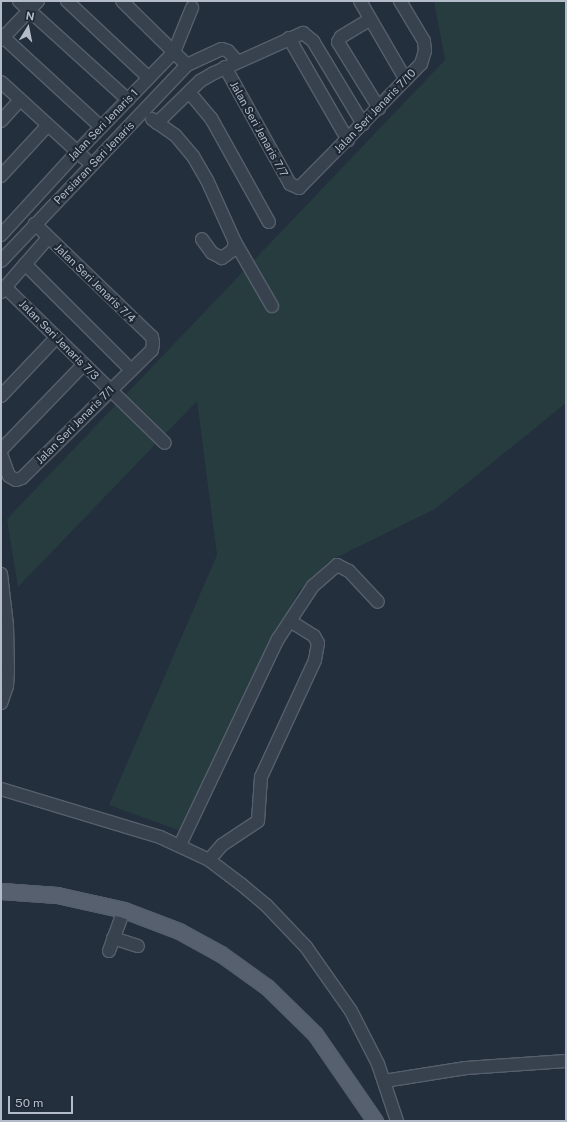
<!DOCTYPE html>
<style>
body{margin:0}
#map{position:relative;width:567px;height:1122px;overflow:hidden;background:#242f3e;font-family:"Public Sans",sans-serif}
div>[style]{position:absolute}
.green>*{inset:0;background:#263c3f}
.roads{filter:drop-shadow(1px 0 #565f6c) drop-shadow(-1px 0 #565f6c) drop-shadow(0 1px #565f6c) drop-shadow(0 -1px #565f6c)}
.minor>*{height:12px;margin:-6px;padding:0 6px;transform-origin:6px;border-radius:6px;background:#38414e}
.major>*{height:15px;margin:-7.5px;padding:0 7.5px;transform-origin:7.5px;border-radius:7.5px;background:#56606e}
span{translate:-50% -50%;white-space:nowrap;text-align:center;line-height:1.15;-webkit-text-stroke:4px #1d2633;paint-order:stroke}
.street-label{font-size:11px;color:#b4bcc9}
.frame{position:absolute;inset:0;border:2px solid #b4bcc9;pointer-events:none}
.north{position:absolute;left:8px;top:8px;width:40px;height:40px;-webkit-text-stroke:3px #1d2633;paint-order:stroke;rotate:10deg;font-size:11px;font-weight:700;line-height:16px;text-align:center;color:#b4bcc9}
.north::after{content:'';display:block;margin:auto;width:14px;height:18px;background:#b4bcc9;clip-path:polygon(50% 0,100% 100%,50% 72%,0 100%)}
.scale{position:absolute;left:8px;top:1096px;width:65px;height:18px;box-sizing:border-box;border:2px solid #b4bcc9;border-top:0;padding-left:5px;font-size:12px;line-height:14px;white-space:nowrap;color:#b4bcc9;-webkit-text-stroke:3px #1d2633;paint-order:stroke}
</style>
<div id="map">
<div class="green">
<div style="clip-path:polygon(434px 1px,566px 1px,566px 403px,435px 509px,329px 561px,298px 592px,181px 831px,109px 805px,217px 555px,197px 401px,18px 587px,7px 519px,445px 60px)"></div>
</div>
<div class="roads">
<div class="minor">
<div style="left:19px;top:1px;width:147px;rotate:42.2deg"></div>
<div style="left:67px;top:1px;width:112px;rotate:43.2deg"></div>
<div style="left:122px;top:1px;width:91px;rotate:44.6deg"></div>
<div style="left:360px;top:1px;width:91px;rotate:59.8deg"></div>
<div style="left:369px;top:20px;width:33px;rotate:149deg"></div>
<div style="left:341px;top:37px;width:6px;rotate:121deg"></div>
<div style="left:338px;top:42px;width:78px;rotate:58.2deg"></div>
<div style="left:1px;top:35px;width:136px;rotate:42.6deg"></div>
<div style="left:289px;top:38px;width:118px;rotate:60deg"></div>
<div style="left:1px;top:40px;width:54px;rotate:-46.5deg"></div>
<div style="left:225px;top:67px;width:134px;rotate:60.9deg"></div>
<div style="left:290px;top:184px;width:10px;rotate:24deg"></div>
<div style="left:299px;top:188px;width:174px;rotate:-45.5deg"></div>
<div style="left:421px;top:64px;width:14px;rotate:-73deg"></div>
<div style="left:425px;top:51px;width:10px;rotate:-96deg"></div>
<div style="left:424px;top:41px;width:47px;rotate:-121deg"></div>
<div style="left:1px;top:82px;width:123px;rotate:42.4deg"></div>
<div style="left:189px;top:92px;width:34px;rotate:50deg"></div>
<div style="left:211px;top:118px;width:119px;rotate:60.9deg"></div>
<div style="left:152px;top:119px;width:29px;rotate:35deg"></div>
<div style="left:176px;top:136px;width:26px;rotate:50deg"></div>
<div style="left:193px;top:156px;width:28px;rotate:60deg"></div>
<div style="left:207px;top:180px;width:68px;rotate:65.7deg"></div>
<div style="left:235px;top:242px;width:8px;rotate:104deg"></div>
<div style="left:233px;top:250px;width:14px;rotate:144deg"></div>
<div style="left:222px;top:258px;width:11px;rotate:-153deg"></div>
<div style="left:212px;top:253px;width:17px;rotate:-126deg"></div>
<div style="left:1px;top:121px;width:28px;rotate:-48deg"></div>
<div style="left:157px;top:123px;width:60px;rotate:-44.3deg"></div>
<div style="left:200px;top:81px;width:16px;rotate:-30deg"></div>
<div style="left:214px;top:73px;width:98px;rotate:-24.2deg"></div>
<div style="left:303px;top:33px;width:13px;rotate:39deg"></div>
<div style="left:313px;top:41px;width:97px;rotate:58.9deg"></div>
<div style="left:1px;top:176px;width:69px;rotate:-47.3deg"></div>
<div style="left:1px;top:235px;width:113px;rotate:-47.5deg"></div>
<div style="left:77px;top:152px;width:139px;rotate:-45.9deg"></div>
<div style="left:174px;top:52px;width:48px;rotate:-67.8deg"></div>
<div style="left:235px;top:242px;width:74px;rotate:60deg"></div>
<div style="left:1px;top:261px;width:270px;rotate:-46.5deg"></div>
<div style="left:187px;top:65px;width:38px;rotate:-25deg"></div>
<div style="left:222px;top:49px;width:6px;rotate:18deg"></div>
<div style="left:228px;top:51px;width:13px;rotate:48deg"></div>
<div style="left:25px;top:264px;width:150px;rotate:45deg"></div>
<div style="left:5px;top:287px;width:223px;rotate:44.3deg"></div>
<div style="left:1px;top:292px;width:72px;rotate:-49deg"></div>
<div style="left:1px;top:396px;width:80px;rotate:-46.5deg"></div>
<div style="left:1px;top:450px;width:118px;rotate:-46deg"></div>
<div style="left:1px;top:454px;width:23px;rotate:70deg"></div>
<div style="left:9px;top:476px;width:8px;rotate:30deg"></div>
<div style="left:16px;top:480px;width:6px;rotate:-18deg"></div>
<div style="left:22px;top:478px;width:182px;rotate:-44.6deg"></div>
<div style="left:152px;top:350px;width:7px;rotate:-82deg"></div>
<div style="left:153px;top:343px;width:6px;rotate:-99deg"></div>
<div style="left:152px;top:337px;width:163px;rotate:-136deg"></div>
<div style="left:1px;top:574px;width:51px;rotate:83.3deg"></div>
<div style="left:7px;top:625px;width:46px;rotate:88.8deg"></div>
<div style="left:8px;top:671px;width:15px;rotate:94deg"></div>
<div style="left:7px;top:686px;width:18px;rotate:109deg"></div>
<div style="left:1px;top:789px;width:166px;rotate:16.8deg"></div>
<div style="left:160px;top:837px;width:54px;rotate:25.1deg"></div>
<div style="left:209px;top:860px;width:41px;rotate:37.1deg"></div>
<div style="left:242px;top:885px;width:31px;rotate:40deg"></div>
<div style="left:266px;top:905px;width:58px;rotate:46.4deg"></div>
<div style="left:306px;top:947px;width:78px;rotate:54.9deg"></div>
<div style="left:351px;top:1011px;width:59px;rotate:63deg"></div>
<div style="left:378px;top:1064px;width:60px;rotate:71.6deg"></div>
<div style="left:180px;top:845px;width:228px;rotate:-64.6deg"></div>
<div style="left:278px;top:639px;width:64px;rotate:-56.6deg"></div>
<div style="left:313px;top:586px;width:32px;rotate:-41deg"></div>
<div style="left:337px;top:565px;width:13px;rotate:27deg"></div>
<div style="left:349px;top:571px;width:42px;rotate:46.9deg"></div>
<div style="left:209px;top:860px;width:20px;rotate:-49deg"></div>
<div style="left:222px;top:845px;width:43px;rotate:-33.7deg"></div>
<div style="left:258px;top:821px;width:44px;rotate:-86.1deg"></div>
<div style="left:261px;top:777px;width:129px;rotate:-65.2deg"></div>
<div style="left:315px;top:660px;width:17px;rotate:-80deg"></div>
<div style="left:318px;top:643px;width:8px;rotate:-120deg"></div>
<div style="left:314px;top:636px;width:28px;rotate:-148deg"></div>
<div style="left:113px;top:938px;width:26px;rotate:18deg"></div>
<div style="left:109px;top:951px;width:44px;rotate:-69.9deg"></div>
<div style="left:384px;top:1081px;width:83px;rotate:-9deg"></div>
<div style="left:466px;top:1068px;width:100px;rotate:-4deg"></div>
</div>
<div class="major">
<div style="left:1px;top:891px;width:56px;rotate:4.1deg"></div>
<div style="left:57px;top:895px;width:69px;rotate:12.6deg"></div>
<div style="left:124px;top:910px;width:59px;rotate:20.9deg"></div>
<div style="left:179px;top:931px;width:48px;rotate:28.7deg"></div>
<div style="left:221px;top:954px;width:57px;rotate:35.7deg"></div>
<div style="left:267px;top:987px;width:67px;rotate:44.4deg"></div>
<div style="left:315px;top:1034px;width:106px;rotate:55.4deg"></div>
</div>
</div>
<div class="street-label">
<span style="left:375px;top:111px;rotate:-46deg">Jalan Seri Jenaris 7/10</span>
<span style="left:103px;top:125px;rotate:-46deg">Jalan Seri Jenaris 1</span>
<span style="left:259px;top:129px;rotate:61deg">Jalan Seri Jenaris 7/7</span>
<span style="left:94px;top:163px;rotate:-46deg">Persiaran Seri Jenaris</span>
<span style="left:95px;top:283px;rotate:44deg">Jalan Seri Jenaris 7/4</span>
<span style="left:59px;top:340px;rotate:45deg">Jalan Seri Jenaris 7/3</span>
<span style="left:75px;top:425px;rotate:-45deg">Jalan Seri Jenaris 7/1</span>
</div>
<div class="frame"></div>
<div class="north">N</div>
<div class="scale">50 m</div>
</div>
